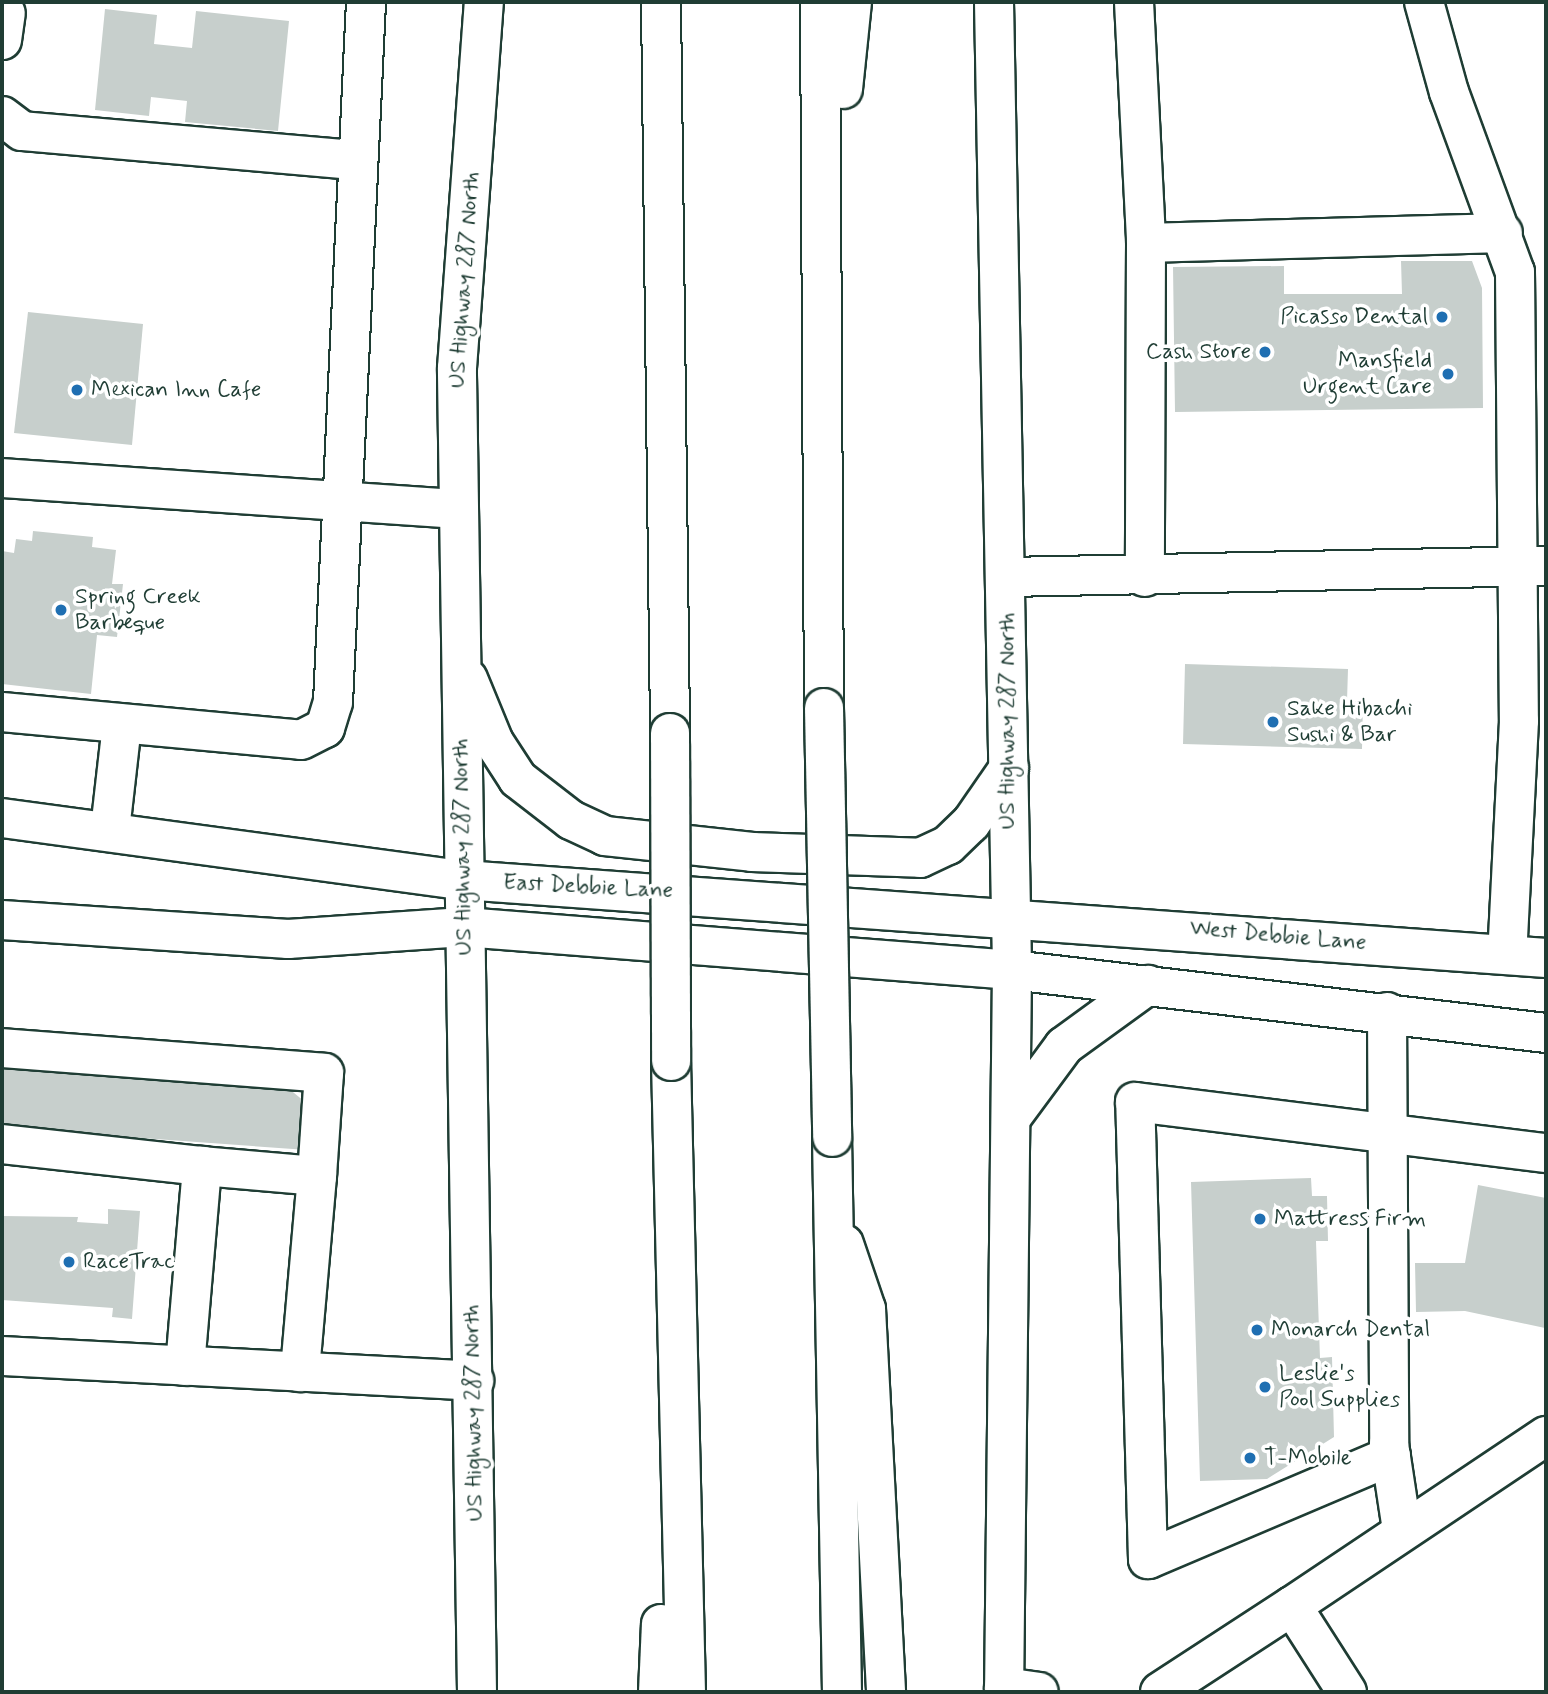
<!DOCTYPE html>
<style>
body{margin:0}
#map{position:relative;width:1548px;height:1694px;overflow:hidden;background:#fff;font-family:Mynerve,sans-serif}
div>[style]{position:absolute}
.building>*{inset:0;background:#c7cfcc}
.roads{filter:drop-shadow(2px 0 #1f3d34) drop-shadow(-2px 0 #1f3d34) drop-shadow(0 2px #1f3d34) drop-shadow(0 -2px #1f3d34)}
.minor>*{height:38px;margin:-19px;padding:0 19px;transform-origin:19px;border-radius:19px;background:#fff}
.major>*{height:38px;margin:-19px;padding:0 19px;transform-origin:19px;border-radius:19px;background:#fff}
.highway>*{height:38px;margin:-19px;padding:0 19px;transform-origin:19px;border-radius:19px;background:#fff}
.bridges{filter:drop-shadow(2px 0 #1f3d34) drop-shadow(-2px 0 #1f3d34) drop-shadow(0 2px #1f3d34) drop-shadow(0 -2px #1f3d34)}
.highway-bridge>*{height:38px;margin:-19px;padding:0 19px;transform-origin:19px;border-radius:19px;background:#fff}
.dots>*{width:19px;height:19px;translate:-50% -50%;box-sizing:border-box;border:4px solid #fff;border-radius:50%}
span{translate:-50% -50%;white-space:nowrap;text-align:center;line-height:1.15;-webkit-text-stroke:7px #fff;paint-order:stroke}
.street-label{font-size:23px;color:#1f3d34}
.poi-label{font-size:23px;color:#1f3d34}
.right{translate:-100% -50%;text-align:right}
.left{translate:0 -50%;text-align:left}
.frame{position:absolute;inset:0;border:4px solid #1f3d34;pointer-events:none}
</style>
<div id="map">
<div class="building">
<div style="clip-path:polygon(105px 9px,157px 15px,154px 44px,192px 48px,196px 11px,289px 21px,278px 131px,185px 122px,187px 101px,151px 97px,149px 116px,95px 110px)"></div>
<div style="clip-path:polygon(1401px 261px,1472px 261px,1482px 288px,1483px 408px,1175px 412px,1173px 267px,1284px 266px,1284px 294px,1402px 294px)"></div>
<div style="clip-path:polygon(28px 312px,143px 324px,132px 445px,14px 433px)"></div>
<div style="clip-path:polygon(33px 531px,93px 537px,92px 547px,116px 550px,112px 584px,123px 584px,117px 637px,97px 635px,91px 694px,2px 684px,2px 551px,14px 553px,16px 539px,32px 541px)"></div>
<div style="clip-path:polygon(1185px 664px,1348px 669px,1347px 701px,1363px 701px,1362px 749px,1183px 744px)"></div>
<div style="clip-path:polygon(2px 1068px,288px 1088px,310px 1106px,307px 1150px,2px 1128px)"></div>
<div style="clip-path:polygon(1311px 1178px,1312px 1196px,1327px 1196px,1328px 1241px,1316px 1241px,1318px 1301px,1320px 1358px,1332px 1357px,1334px 1437px,1267px 1479px,1200px 1481px,1191px 1182px)"></div>
<div style="clip-path:polygon(1478px 1185px,1546px 1198px,1545px 1328px,1465px 1311px,1416px 1312px,1415px 1263px,1465px 1263px)"></div>
<div style="clip-path:polygon(108px 1209px,140px 1211px,132px 1319px,112px 1317px,113px 1308px,2px 1300px,2px 1216px,78px 1217px,77px 1222px,108px 1224px)"></div>
</div>
<div class="roads">
<div class="minor">
<div style="left:1134px;top:2px;width:241px;rotate:87.1deg"></div>
<div style="left:1146px;top:243px;width:334px;rotate:90.2deg"></div>
<div style="left:1424px;top:2px;width:93px;rotate:74.5deg"></div>
<div style="left:1449px;top:92px;width:192px;rotate:69.9deg"></div>
<div style="left:1515px;top:272px;width:449px;rotate:89.5deg"></div>
<div style="left:1519px;top:721px;width:234px;rotate:92.9deg"></div>
<div style="left:2px;top:40px;width:27px;rotate:-82deg"></div>
<div style="left:2px;top:116px;width:25px;rotate:37deg"></div>
<div style="left:22px;top:131px;width:334px;rotate:5deg"></div>
<div style="left:1146px;top:243px;width:357px;rotate:-1.6deg"></div>
<div style="left:2px;top:478px;width:457px;rotate:3.9deg"></div>
<div style="left:1007px;top:577px;width:539px;rotate:-1.17deg"></div>
<div style="left:2px;top:712px;width:300px;rotate:5.3deg"></div>
<div style="left:301px;top:740px;width:27px;rotate:-27deg"></div>
<div style="left:325px;top:728px;width:27px;rotate:-73deg"></div>
<div style="left:333px;top:702px;width:701px;rotate:-87.3deg"></div>
<div style="left:110px;top:830px;width:107px;rotate:-83.5deg"></div>
<div style="left:1387px;top:1012px;width:432px;rotate:89.7deg"></div>
<div style="left:1389px;top:1444px;width:87px;rotate:81.4deg"></div>
<div style="left:2px;top:1048px;width:323px;rotate:4.4deg"></div>
<div style="left:324px;top:1073px;width:103px;rotate:93.9deg"></div>
<div style="left:2px;top:1144px;width:201px;rotate:6.3deg"></div>
<div style="left:2px;top:1356px;width:473px;rotate:3deg"></div>
<div style="left:185px;top:1366px;width:201px;rotate:-85.1deg"></div>
<div style="left:202px;top:1166px;width:115px;rotate:5deg"></div>
<div style="left:317px;top:1176px;width:197px;rotate:95deg"></div>
<div style="left:1391px;top:1456px;width:264px;rotate:157deg"></div>
<div style="left:1148px;top:1559px;width:457px;rotate:-91.6deg"></div>
<div style="left:1135px;top:1102px;width:414px;rotate:7.1deg"></div>
<div style="left:1292px;top:1606px;width:306px;rotate:-33.8deg"></div>
<div style="left:1004px;top:1687px;width:35px;rotate:8deg"></div>
<div style="left:1160px;top:1692px;width:158px;rotate:-33.1deg"></div>
<div style="left:1292px;top:1606px;width:102px;rotate:57.4deg"></div>
</div>
<div class="major">
<div style="left:994px;top:2px;width:968px;rotate:88.93deg"></div>
<div style="left:1012px;top:970px;width:722px;rotate:90.63deg"></div>
<div style="left:468px;top:679px;width:68px;rotate:67.6deg"></div>
<div style="left:494px;top:742px;width:44px;rotate:57deg"></div>
<div style="left:518px;top:779px;width:67px;rotate:37.7deg"></div>
<div style="left:571px;top:820px;width:38px;rotate:25deg"></div>
<div style="left:605px;top:836px;width:148px;rotate:6.2deg"></div>
<div style="left:752px;top:852px;width:168px;rotate:2deg"></div>
<div style="left:920px;top:858px;width:31px;rotate:-25deg"></div>
<div style="left:948px;top:845px;width:32px;rotate:-44deg"></div>
<div style="left:971px;top:823px;width:67px;rotate:-55.4deg"></div>
<div style="left:2px;top:818px;width:465px;rotate:7.7deg"></div>
<div style="left:463px;top:880px;width:1086px;rotate:4.12deg"></div>
<div style="left:2px;top:920px;width:287px;rotate:3.8deg"></div>
<div style="left:288px;top:939px;width:176px;rotate:-3.9deg"></div>
<div style="left:464px;top:927px;width:550px;rotate:4.49deg"></div>
<div style="left:1012px;top:970px;width:538px;rotate:6.73deg"></div>
<div style="left:1011px;top:1118px;width:89px;rotate:-53.6deg"></div>
<div style="left:1064px;top:1046px;width:104px;rotate:-36deg"></div>
<div style="left:477px;top:1692px;width:1324px;rotate:-90.87deg"></div>
<div style="left:457px;top:368px;width:367px;rotate:-85.8deg"></div>
</div>
<div class="highway">
<div style="left:661px;top:2px;width:731px;rotate:89.29deg"></div>
<div style="left:820px;top:2px;width:706px;rotate:89.68deg"></div>
<div style="left:843px;top:89px;width:87px;rotate:-84.1deg"></div>
<div style="left:671px;top:1061px;width:631px;rotate:88.64deg"></div>
<div style="left:832px;top:1137px;width:555px;rotate:88.97deg"></div>
<div style="left:844px;top:1244px;width:69px;rotate:71.3deg"></div>
<div style="left:866px;top:1309px;width:384px;rotate:87deg"></div>
<div style="left:658px;top:1692px;width:68px;rotate:-87.5deg"></div>
</div>
</div>
<div class="bridges">
<div class="highway-bridge">
<div style="left:824px;top:708px;width:429px;rotate:88.9deg"></div>
<div style="left:670px;top:733px;width:328px;rotate:89.8deg"></div>
</div>
</div>
<div class="dots">
<div style="left:1442px;top:317px;background:#1f6fb2"></div>
<div style="left:1265px;top:352px;background:#1f6fb2"></div>
<div style="left:1448px;top:374px;background:#1f6fb2"></div>
<div style="left:77px;top:390px;background:#1f6fb2"></div>
<div style="left:61px;top:610px;background:#1f6fb2"></div>
<div style="left:1273px;top:722px;background:#1f6fb2"></div>
<div style="left:1260px;top:1219px;background:#1f6fb2"></div>
<div style="left:69px;top:1262px;background:#1f6fb2"></div>
<div style="left:1257px;top:1330px;background:#1f6fb2"></div>
<div style="left:1265px;top:1387px;background:#1f6fb2"></div>
<div style="left:1250px;top:1458px;background:#1f6fb2"></div>
</div>
<div class="street-label">
<span style="left:465px;top:280px;rotate:-86deg">US Highway 287 North</span>
<span style="left:1008px;top:721px;rotate:-90deg">US Highway 287 North</span>
<span style="left:463px;top:847px;rotate:-91deg">US Highway 287 North</span>
<span style="left:588px;top:887px;rotate:3deg">East Debbie Lane</span>
<span style="left:1278px;top:936px;rotate:5deg">West Debbie Lane</span>
<span style="left:474px;top:1413px;rotate:-91deg">US Highway 287 North</span>
</div>
<div class="poi-label">
<span class="right" style="left:1428px;top:317px">Picasso Dental</span>
<span class="right" style="left:1251px;top:352px">Cash Store</span>
<span class="right" style="left:1432px;top:374px">Mansfield<br>Urgent Care</span>
<span class="left" style="left:91px;top:390px">Mexican Inn Cafe</span>
<span class="left" style="left:75px;top:610px">Spring Creek<br>Barbeque</span>
<span class="left" style="left:1287px;top:722px">Sake Hibachi<br>Sushi &amp; Bar</span>
<span class="left" style="left:1274px;top:1219px">Mattress Firm</span>
<span class="left" style="left:83px;top:1262px">RaceTrac</span>
<span class="left" style="left:1271px;top:1330px">Monarch Dental</span>
<span class="left" style="left:1279px;top:1387px">Leslie's<br>Pool Supplies</span>
<span class="left" style="left:1264px;top:1458px">T-Mobile</span>
</div>
<div class="frame"></div>
</div>
